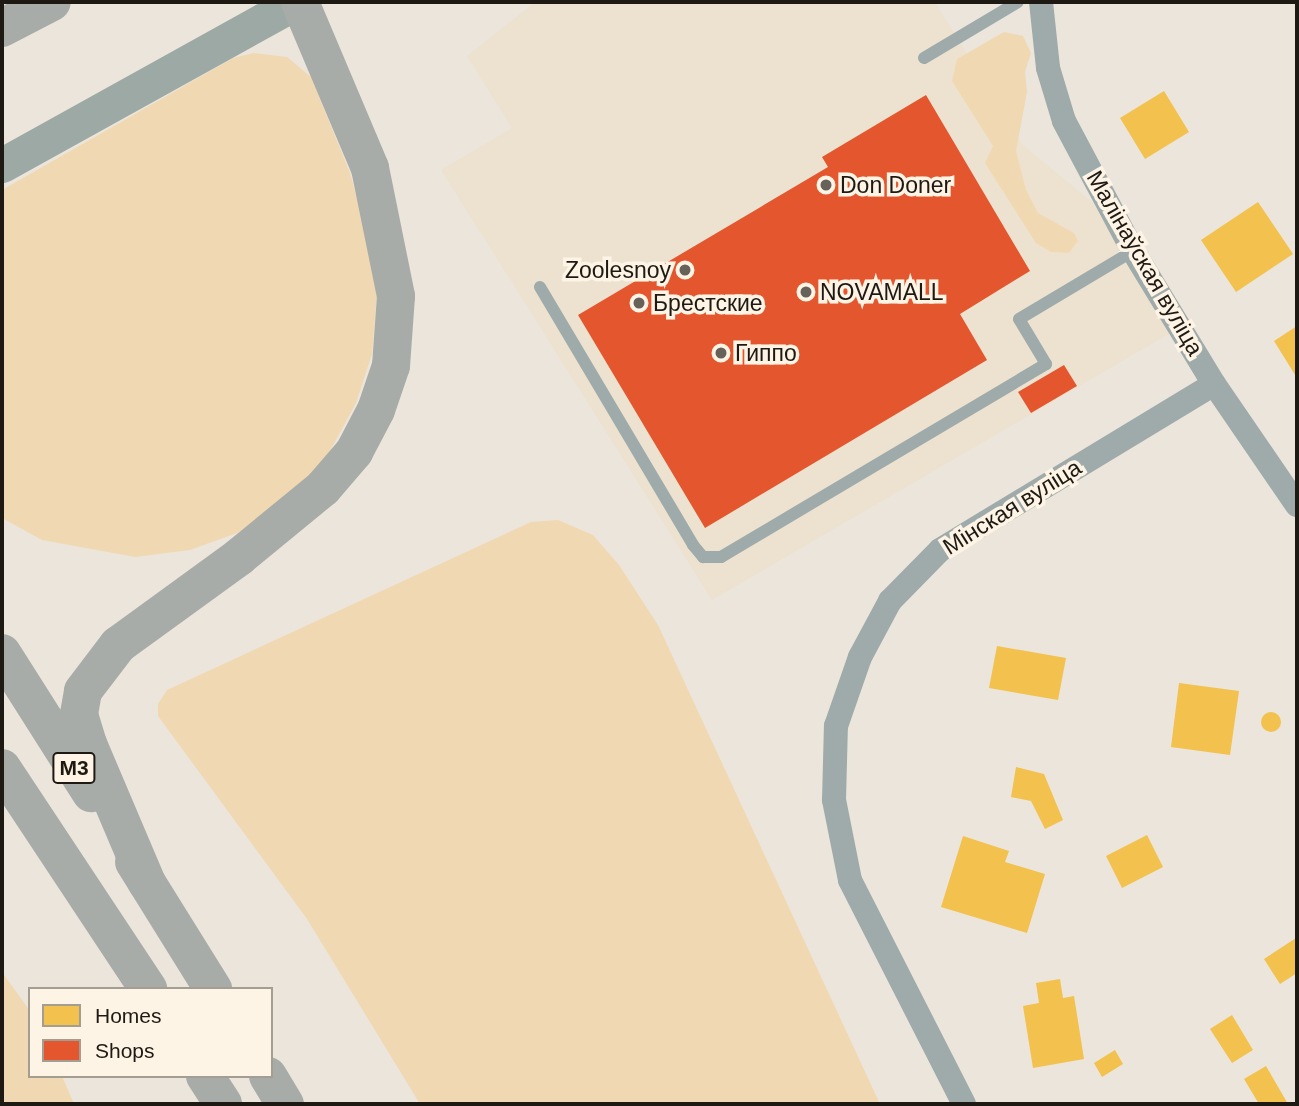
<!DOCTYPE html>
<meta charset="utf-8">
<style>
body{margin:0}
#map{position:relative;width:1299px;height:1106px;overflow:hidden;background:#ebe5db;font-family:Helvetica,sans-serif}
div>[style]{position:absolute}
.built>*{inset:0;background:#ede2cf}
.green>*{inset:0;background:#f0d9b2}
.homes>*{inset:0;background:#f2c14e}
.round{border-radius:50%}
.shops>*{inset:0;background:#e4572e}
.service>*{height:12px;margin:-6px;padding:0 6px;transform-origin:6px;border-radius:6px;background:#9fabaa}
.minor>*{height:24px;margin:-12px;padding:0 12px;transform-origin:12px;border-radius:12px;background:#9fabaa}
.secondary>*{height:35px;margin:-17.5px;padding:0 17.5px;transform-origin:17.5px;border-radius:17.5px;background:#9da9a5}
.trunk>*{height:38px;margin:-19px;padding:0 19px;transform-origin:19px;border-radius:19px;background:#a8aca8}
.dots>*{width:19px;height:19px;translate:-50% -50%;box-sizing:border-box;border:4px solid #fdf4e5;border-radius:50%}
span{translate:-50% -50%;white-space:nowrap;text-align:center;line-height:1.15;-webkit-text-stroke:7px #fdf4e5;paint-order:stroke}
.shield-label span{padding:2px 5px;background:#fdf4e5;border:2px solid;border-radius:5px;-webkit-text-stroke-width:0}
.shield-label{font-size:21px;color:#1e1a13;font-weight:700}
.poi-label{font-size:23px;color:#1e1a13}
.left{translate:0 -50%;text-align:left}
.right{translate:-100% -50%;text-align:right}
.street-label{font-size:23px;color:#1e1a13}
.frame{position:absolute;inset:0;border:4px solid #1e1a13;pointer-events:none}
.legend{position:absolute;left:28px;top:987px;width:245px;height:91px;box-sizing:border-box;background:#fdf4e5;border:2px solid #a49d91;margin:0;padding:9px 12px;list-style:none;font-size:21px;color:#1e1a13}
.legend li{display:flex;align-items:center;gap:14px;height:35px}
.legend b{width:35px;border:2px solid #a49d91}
</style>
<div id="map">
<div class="built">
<div style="clip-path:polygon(535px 2px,935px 2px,1023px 145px,1092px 202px,1172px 332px,712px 600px,441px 170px,512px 128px,467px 56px)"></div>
</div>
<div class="green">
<div style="clip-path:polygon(1004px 32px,1023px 36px,1031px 53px,1025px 72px,1027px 92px,1016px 151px,1026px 190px,1038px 213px,1074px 233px,1078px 241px,1069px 253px,1051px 252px,1036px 243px,985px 163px,993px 146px,952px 81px,957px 59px)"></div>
<div style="clip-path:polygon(254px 53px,287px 57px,311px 77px,350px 173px,374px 261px,377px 295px,372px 354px,356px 403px,322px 466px,279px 506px,237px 533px,190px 550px,135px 557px,42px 540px,2px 518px,2px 190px,233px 58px)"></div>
<div style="clip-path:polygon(558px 520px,593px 535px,619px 565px,658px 625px,880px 1104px,420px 1104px,307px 919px,158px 716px,158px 704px,167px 690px,531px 522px)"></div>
<div style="clip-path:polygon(2px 972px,30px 1011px,30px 1076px,62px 1076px,74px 1104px,2px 1104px)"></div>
</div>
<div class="homes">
<div style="clip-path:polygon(1164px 91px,1189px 132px,1145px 159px,1120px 118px)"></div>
<div style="clip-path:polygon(1258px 202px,1293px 254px,1236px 292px,1201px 240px)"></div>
<div style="clip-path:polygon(1297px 326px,1297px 378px,1274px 341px)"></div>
<div style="clip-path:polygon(997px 646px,1066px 658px,1058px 700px,989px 688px)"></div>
<div style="clip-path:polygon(1179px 683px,1239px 691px,1230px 755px,1171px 747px)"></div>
<div class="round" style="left:1261px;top:712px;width:20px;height:20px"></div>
<div style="clip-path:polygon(1016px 767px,1044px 774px,1063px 820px,1045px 829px,1031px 801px,1011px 797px)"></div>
<div style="clip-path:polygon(1147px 835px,1163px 867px,1122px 888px,1106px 856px)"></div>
<div style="clip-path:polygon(963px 836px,1009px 851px,1005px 862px,1045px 874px,1027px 933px,941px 907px)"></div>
<div style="clip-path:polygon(1296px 938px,1297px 973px,1280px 984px,1264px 959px)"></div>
<div style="clip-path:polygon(1060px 979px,1063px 998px,1074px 996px,1084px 1059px,1033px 1068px,1023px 1006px,1039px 1003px,1036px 983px)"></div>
<div style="clip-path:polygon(1232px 1015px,1253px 1050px,1232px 1063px,1210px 1029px)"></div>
<div style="clip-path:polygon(1115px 1050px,1123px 1064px,1102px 1077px,1094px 1063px)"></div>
<div style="clip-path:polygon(1266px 1066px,1288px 1104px,1259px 1104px,1244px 1079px)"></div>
</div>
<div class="shops">
<div style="clip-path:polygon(926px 95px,1030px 271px,960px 314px,987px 360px,705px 528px,578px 315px,828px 167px,822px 157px)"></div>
<div style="clip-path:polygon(1064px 365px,1077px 386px,1031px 413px,1018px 392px)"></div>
</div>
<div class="service">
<div style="left:924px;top:58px;width:109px;rotate:-30.8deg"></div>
<div style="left:540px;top:287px;width:300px;rotate:59.3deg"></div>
<div style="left:693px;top:545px;width:16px;rotate:50deg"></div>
<div style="left:703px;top:557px;width:18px"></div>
<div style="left:721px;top:557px;width:378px;rotate:-30.7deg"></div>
<div style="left:1046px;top:364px;width:52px;rotate:-121deg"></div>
<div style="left:1019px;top:319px;width:133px;rotate:-30.8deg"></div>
</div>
<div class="minor">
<div style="left:1041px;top:2px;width:66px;rotate:83.9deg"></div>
<div style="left:1048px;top:68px;width:55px;rotate:73.2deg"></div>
<div style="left:1064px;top:121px;width:147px;rotate:62deg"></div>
<div style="left:1133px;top:251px;width:156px;rotate:58.7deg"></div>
<div style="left:1214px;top:384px;width:147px;rotate:55.6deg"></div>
<div style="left:964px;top:1104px;width:251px;rotate:-117deg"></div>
<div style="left:850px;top:880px;width:82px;rotate:-101.3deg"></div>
<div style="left:834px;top:800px;width:74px;rotate:-88.5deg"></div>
<div style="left:836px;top:726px;width:73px;rotate:-70.8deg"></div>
<div style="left:860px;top:657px;width:64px;rotate:-61.8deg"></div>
<div style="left:890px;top:601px;width:71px;rotate:-45.6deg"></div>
<div style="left:940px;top:550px;width:320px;rotate:-31.2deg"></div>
</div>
<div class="secondary">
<div style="left:2px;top:165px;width:336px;rotate:-29deg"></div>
</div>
<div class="trunk">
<div style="left:2px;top:28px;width:56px;rotate:-27.5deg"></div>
<div style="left:2px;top:653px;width:166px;rotate:57.6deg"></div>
<div style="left:2px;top:768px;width:265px;rotate:56.5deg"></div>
<div style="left:134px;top:862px;width:150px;rotate:58.1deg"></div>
<div style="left:147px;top:883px;width:151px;rotate:-113deg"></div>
<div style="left:88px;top:744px;width:31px;rotate:-107deg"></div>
<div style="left:79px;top:714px;width:23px;rotate:-80deg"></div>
<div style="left:83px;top:691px;width:58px;rotate:-52.7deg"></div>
<div style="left:118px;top:645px;width:150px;rotate:-36deg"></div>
<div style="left:239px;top:557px;width:109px;rotate:-39.4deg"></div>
<div style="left:323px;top:488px;width:48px;rotate:-49.3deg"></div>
<div style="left:354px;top:452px;width:47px;rotate:-62.4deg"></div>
<div style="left:376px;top:410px;width:46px;rotate:-71.2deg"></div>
<div style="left:391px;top:366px;width:70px;rotate:-85.9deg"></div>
<div style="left:396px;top:296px;width:131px;rotate:-101.5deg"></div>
<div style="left:370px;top:168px;width:180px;rotate:-112.9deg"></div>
<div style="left:205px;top:1076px;width:33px;rotate:57deg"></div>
<div style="left:268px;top:1076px;width:33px;rotate:59deg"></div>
</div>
<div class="dots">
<div style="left:826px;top:185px;background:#666159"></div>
<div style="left:685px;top:270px;background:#666159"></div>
<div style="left:806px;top:292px;background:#666159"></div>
<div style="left:639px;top:303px;background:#666159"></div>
<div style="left:721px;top:353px;background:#666159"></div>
</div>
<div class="shield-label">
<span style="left:74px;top:768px">М3</span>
</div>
<div class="poi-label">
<span class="left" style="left:840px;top:185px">Don Doner</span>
<span class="right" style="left:671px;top:270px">Zoolesnoy</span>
<span class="left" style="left:820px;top:292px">NOVAMALL</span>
<span class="left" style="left:653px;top:303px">Брестские</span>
<span class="left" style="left:735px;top:353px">Гиппо</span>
</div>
<div class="street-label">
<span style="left:1145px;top:263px;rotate:60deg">Малінаўская вуліца</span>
<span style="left:1012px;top:507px;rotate:-32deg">Мінская вуліца</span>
</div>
<div class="frame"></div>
<ul class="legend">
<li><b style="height:19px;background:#f2c14e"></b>Homes</li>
<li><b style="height:19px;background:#e4572e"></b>Shops</li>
</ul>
</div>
